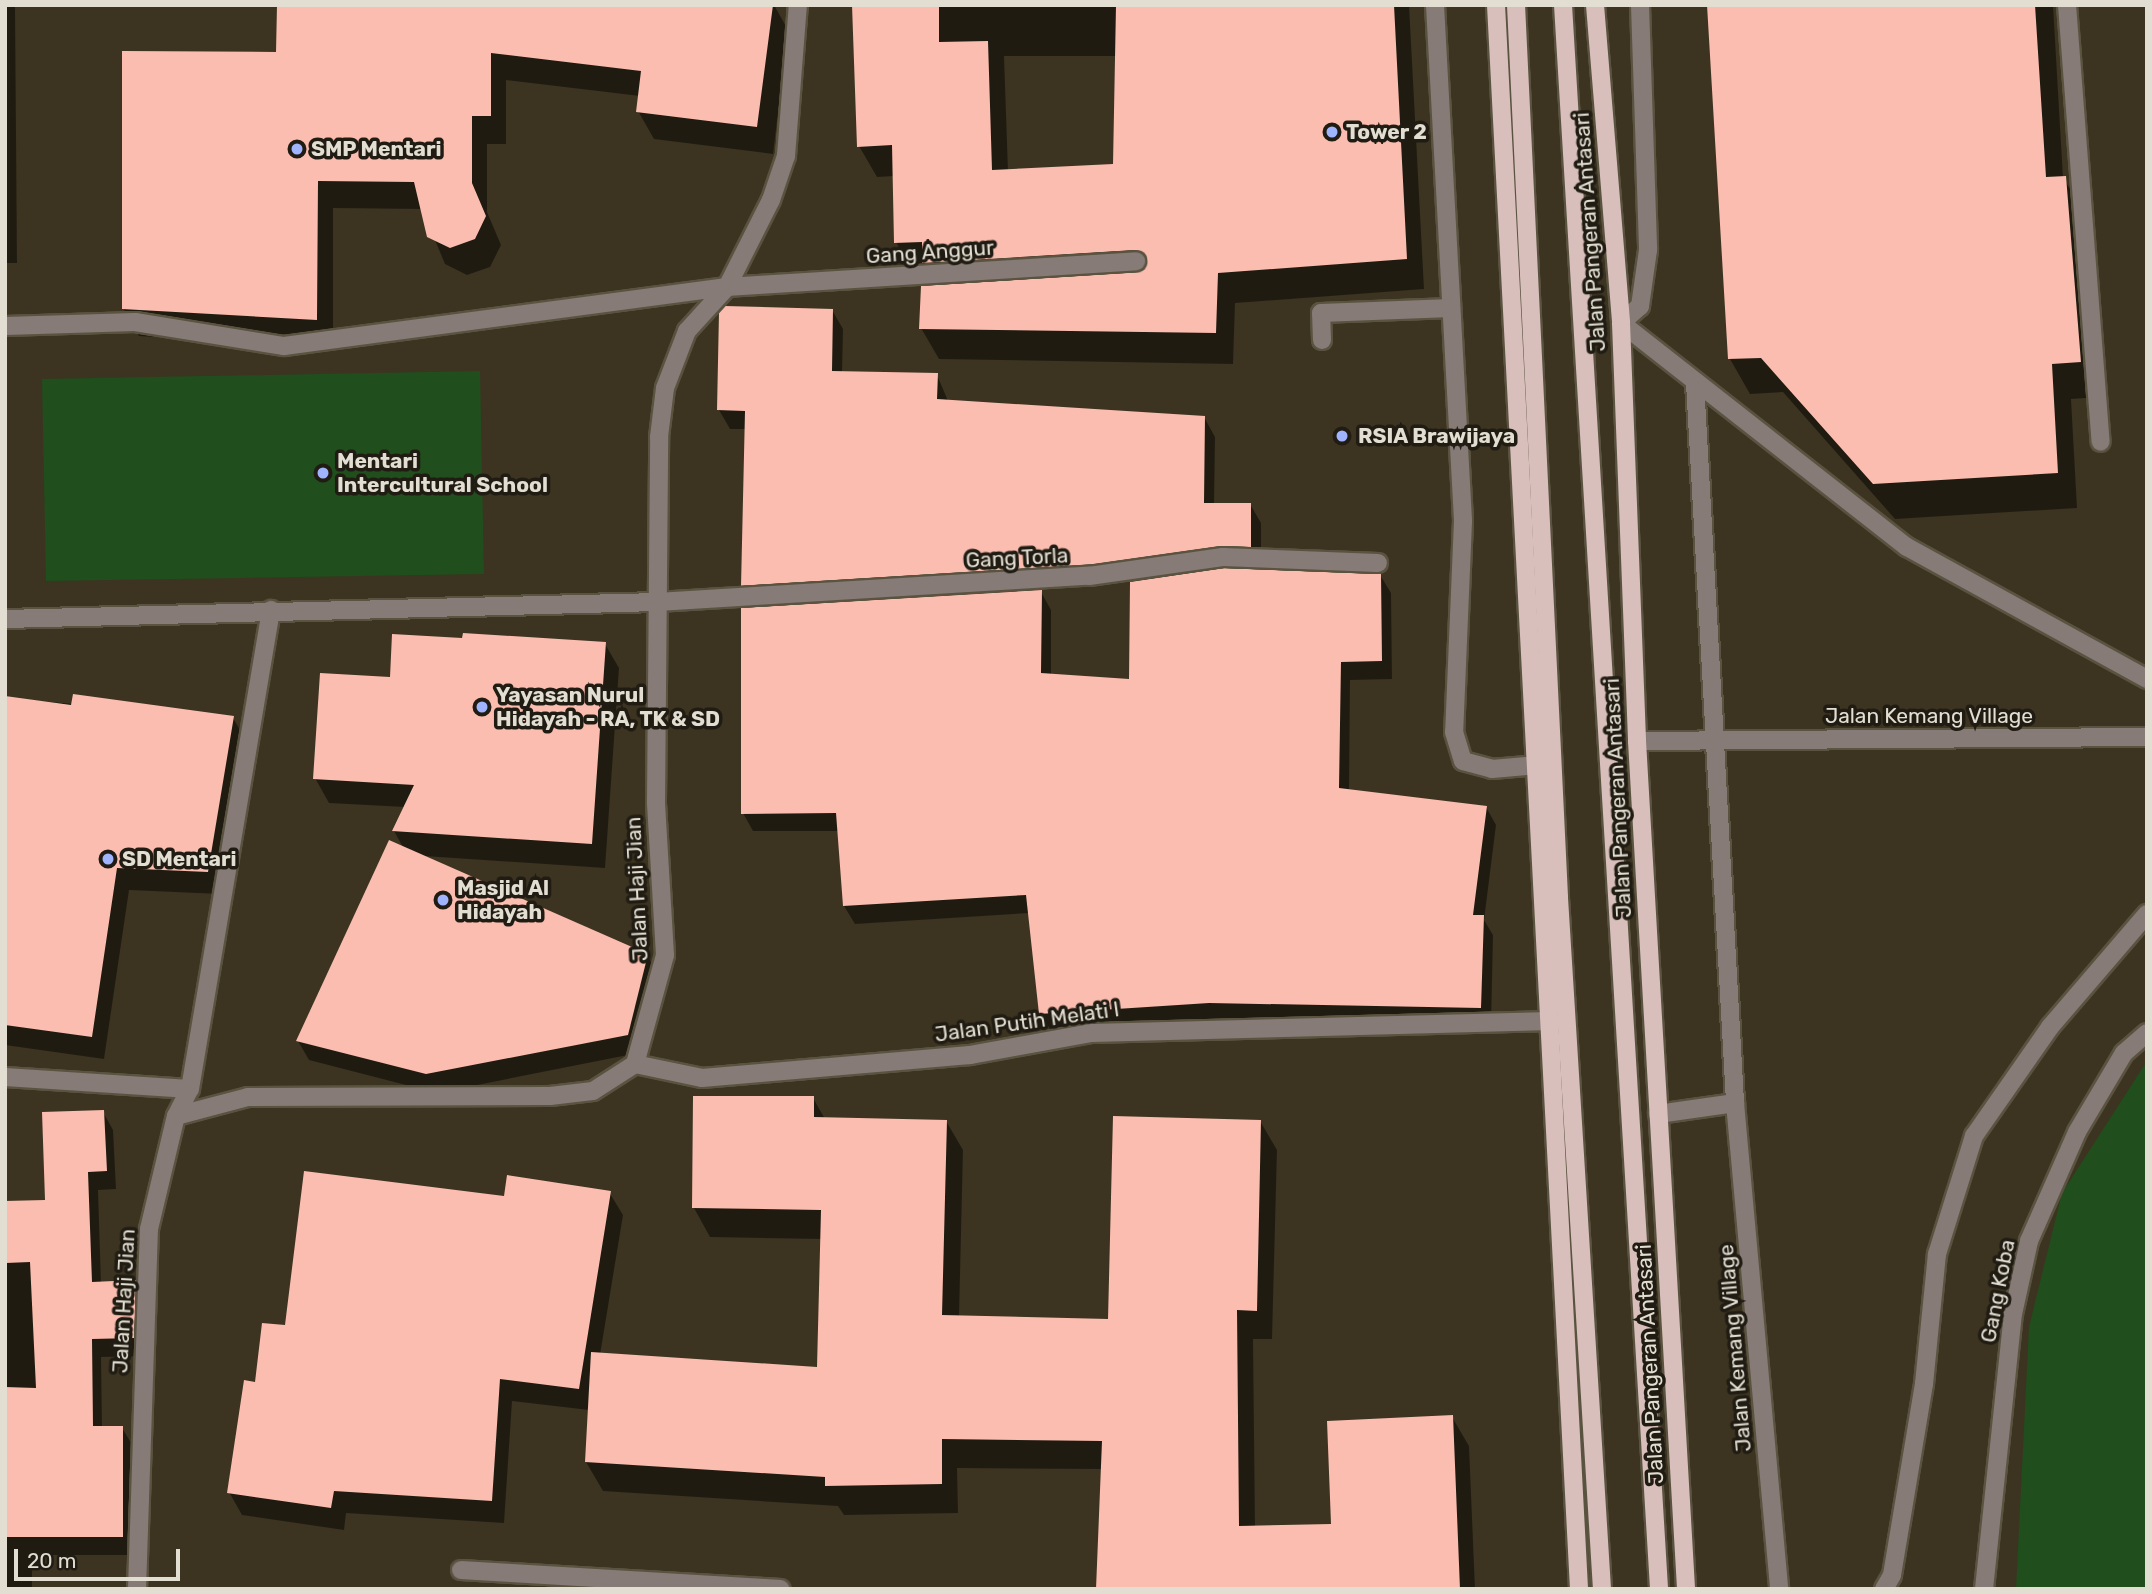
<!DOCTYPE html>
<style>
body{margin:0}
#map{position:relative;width:2152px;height:1594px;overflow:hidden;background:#3c3420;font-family:Rubik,sans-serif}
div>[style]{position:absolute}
.green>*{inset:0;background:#204e1c}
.shadow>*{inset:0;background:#0007}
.building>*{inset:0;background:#fabdaf}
.roads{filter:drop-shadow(2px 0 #5a5340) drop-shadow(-2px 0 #5a5340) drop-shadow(0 2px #5a5340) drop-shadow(0 -2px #5a5340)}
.minor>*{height:18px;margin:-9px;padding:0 9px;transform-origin:9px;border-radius:9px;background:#877b78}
.major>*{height:18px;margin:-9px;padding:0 9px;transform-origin:9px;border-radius:9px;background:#d9bfbb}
.dots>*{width:19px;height:19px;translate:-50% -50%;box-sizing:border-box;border:4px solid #201c13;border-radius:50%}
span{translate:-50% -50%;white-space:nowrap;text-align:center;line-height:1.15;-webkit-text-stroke:7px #201c13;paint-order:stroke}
.poi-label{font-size:21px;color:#e2ded2;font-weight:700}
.left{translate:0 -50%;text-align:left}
.street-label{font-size:21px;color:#e2ded2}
.frame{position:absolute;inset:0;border:7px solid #e2ded2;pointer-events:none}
.scale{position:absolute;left:14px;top:1549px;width:166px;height:32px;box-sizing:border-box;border:4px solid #e2ded2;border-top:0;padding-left:9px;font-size:21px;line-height:24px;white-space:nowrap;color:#e2ded2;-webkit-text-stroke:5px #201c13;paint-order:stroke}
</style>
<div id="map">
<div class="green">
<div style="clip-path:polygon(480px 371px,484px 574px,46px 581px,42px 379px)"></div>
<div style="clip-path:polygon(2147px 1061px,2147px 1589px,2016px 1589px,2029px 1327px,2062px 1193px)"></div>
</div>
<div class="shadow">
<div style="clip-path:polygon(5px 5px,15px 5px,17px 263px,5px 263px)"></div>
<div style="clip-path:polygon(278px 5px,774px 5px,788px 30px,773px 154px,654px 139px,638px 111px,640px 96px,506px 80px,506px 144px,487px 144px,487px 212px,501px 245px,490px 267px,467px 275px,445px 264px,422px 209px,333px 208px,333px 347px,139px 336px,123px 308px,278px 54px)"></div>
<div style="clip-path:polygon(evenodd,853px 5px,1409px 5px,1424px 289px,1235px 303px,1233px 364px,939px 359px,921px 328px,937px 287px,929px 273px,914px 273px,896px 242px,894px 176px,877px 177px,859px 146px,853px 5px,1004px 56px,1117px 56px,1114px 166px,1008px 171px,1004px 56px)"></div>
<div style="clip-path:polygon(1709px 5px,2053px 5px,2063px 178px,2086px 214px,2100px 397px,2071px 399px,2077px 508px,1895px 519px,1783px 392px,1750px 394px,1730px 359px)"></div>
<div style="clip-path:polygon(832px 310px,843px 329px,842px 373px,937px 375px,948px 401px,1204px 417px,1215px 437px,1214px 504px,1250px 504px,1261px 523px,1261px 566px,1236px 571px,1380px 575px,1391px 593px,1392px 679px,1350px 680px,1349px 791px,1486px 807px,1496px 825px,1484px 920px,1493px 935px,1491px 1025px,1052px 1032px,1041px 1014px,1029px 913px,855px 924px,844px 906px,839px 831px,753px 831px,743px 813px,1041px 592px,1051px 610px,1051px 675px,1131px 681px,1132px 580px,754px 604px,743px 585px,746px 429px,730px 429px,719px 410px)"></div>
<div style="clip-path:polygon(605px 644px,619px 668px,605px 868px,424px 856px,647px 955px,658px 974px,638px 1053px,437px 1093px,309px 1060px,298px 1041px,404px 849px,394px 831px,405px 807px,329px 803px,315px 778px,391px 679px)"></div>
<div style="clip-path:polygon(5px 698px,233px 718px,246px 740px,220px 894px,129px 890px,104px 1059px,5px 1045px)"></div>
<div style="clip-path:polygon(813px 1098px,825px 1119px,946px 1121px,963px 1150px,959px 1317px,1110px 1321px,1260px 1121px,1277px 1150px,1272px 1339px,1253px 1339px,1255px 1527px,1332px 1526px,1452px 1417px,1469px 1446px,1475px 1589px,1098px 1589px,1102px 1469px,957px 1468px,958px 1513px,844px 1515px,838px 1506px,603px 1491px,586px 1462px,589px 1410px,512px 1401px,504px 1523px,346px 1513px,344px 1530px,242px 1515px,229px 1492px,256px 1384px,287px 1327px,505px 1198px,609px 1192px,623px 1215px,600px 1355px,819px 1368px,822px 1239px,710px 1237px,694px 1208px)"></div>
<div style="clip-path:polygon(103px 1112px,113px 1130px,116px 1189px,98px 1190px,101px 1284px,135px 1282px,145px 1300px,143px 1356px,101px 1357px,102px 1428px,122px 1428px,133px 1446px,133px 1555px,32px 1555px,32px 1589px,5px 1589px,5px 1203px,46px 1201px)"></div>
</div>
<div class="building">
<div style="clip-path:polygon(277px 5px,773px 5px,757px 127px,636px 112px,641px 71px,491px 53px,491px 116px,472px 116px,472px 183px,486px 216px,475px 239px,450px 248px,427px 237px,414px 182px,318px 181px,317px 320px,122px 309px,122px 51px,276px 52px)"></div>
<div style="clip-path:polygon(852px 5px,939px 5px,939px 42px,988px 41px,992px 170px,1113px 164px,1116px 5px,1394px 5px,1407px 259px,1218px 273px,1216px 333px,919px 329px,921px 286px,1137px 272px,1147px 260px,1135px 250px,922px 263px,922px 242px,894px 243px,892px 145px,857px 147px)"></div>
<div style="clip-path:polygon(1707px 5px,2035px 5px,2046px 177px,2066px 176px,2081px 362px,2052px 364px,2058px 473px,1873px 484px,1761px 358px,1728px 359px)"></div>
<div style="clip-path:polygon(725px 306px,833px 309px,832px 371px,938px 373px,937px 399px,1205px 416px,1204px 503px,1251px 503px,1251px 547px,1088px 565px,741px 586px,745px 411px,717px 410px,719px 312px)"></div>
<div style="clip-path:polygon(1224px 568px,1381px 574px,1382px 661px,1341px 662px,1339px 788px,1487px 806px,1473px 915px,1484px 915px,1481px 1008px,1209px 1003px,1039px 1014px,1026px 895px,843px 906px,836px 813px,741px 814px,741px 608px,1042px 590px,1041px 673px,1129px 679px,1130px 582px)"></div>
<div style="clip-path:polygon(463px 633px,606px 642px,592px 844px,392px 831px,414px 785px,313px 779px,320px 673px,390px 677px,392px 634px,462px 638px)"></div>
<div style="clip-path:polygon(73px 694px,234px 716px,208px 872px,117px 868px,92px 1037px,5px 1025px,5px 696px,71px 705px)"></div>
<div style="clip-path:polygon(389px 840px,648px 954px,628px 1035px,426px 1074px,296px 1041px)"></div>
<div style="clip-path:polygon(693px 1096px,814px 1096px,814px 1117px,947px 1120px,942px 1315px,1108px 1319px,1113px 1116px,1261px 1120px,1257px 1311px,1237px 1310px,1239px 1526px,1331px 1524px,1327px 1421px,1453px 1415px,1460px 1589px,1096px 1589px,1102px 1441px,942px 1439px,942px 1484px,825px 1486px,825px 1477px,585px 1462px,591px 1352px,817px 1367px,821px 1210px,692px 1208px)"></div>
<div style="clip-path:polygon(104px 1110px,107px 1171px,88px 1172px,92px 1282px,136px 1280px,134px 1338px,92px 1339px,93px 1426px,123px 1426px,123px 1537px,5px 1537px,5px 1387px,36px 1388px,30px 1262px,6px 1263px,5px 1201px,45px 1200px,42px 1112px)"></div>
<div style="clip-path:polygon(304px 1171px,504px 1196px,507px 1175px,611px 1191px,579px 1389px,500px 1379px,492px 1501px,334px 1491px,331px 1508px,227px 1493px,244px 1380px,255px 1382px,262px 1323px,285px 1325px)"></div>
</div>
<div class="roads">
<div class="minor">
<div style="left:1435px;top:5px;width:517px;rotate:86.89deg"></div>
<div style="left:1463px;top:521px;width:211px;rotate:92.4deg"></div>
<div style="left:1454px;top:732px;width:30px;rotate:73deg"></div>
<div style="left:1463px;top:761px;width:30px;rotate:15deg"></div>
<div style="left:1492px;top:769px;width:46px;rotate:-5deg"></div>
<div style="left:1640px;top:5px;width:245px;rotate:88.1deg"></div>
<div style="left:1648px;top:250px;width:57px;rotate:98.1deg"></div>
<div style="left:1640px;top:306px;width:25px;rotate:138deg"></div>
<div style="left:1621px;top:323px;width:363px;rotate:38.1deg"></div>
<div style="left:1907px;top:547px;width:274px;rotate:28.8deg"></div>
<div style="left:2067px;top:5px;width:438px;rotate:85.6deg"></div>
<div style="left:5px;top:326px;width:130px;rotate:-1.8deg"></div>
<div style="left:135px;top:322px;width:151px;rotate:9.2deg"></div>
<div style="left:284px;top:346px;width:447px;rotate:-7.6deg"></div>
<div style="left:727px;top:287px;width:410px;rotate:-3.6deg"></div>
<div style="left:1322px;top:340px;width:27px;rotate:-92deg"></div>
<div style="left:1321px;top:313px;width:130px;rotate:-2.2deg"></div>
<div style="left:1695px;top:382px;width:722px;rotate:86.82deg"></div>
<div style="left:1735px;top:1103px;width:488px;rotate:84.8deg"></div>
<div style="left:5px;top:619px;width:653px;rotate:-1.49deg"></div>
<div style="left:658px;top:602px;width:432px;rotate:-3.5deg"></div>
<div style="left:1089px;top:576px;width:135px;rotate:-8.1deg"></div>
<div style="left:1223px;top:557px;width:155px;rotate:2.2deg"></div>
<div style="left:1637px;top:741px;width:510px;rotate:-0.45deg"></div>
<div style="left:635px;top:1064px;width:68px;rotate:11.8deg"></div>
<div style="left:702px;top:1078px;width:269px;rotate:-4.9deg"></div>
<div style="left:970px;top:1055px;width:123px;rotate:-10.3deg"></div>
<div style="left:1091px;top:1033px;width:461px;rotate:-1.5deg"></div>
<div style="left:5px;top:1077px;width:185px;rotate:3.7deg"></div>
<div style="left:1658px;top:1114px;width:78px;rotate:-8.1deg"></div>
<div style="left:176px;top:1116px;width:30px;rotate:-63deg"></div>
<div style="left:190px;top:1089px;width:486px;rotate:-80.4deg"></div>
<div style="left:461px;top:1570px;width:320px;rotate:3.4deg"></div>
<div style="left:137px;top:1589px;width:360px;rotate:-88.1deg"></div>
<div style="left:149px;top:1229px;width:116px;rotate:-76.6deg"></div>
<div style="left:176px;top:1116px;width:74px;rotate:-14.8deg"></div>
<div style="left:248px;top:1097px;width:302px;rotate:-0.2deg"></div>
<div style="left:550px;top:1096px;width:43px;rotate:-6.6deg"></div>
<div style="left:593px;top:1091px;width:50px;rotate:-32.7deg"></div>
<div style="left:635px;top:1064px;width:113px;rotate:-74.6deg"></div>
<div style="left:665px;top:955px;width:152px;rotate:-93.4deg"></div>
<div style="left:656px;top:803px;width:366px;rotate:-89.5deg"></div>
<div style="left:659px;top:437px;width:49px;rotate:-83deg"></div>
<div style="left:665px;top:388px;width:61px;rotate:-68.9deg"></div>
<div style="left:687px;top:331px;width:59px;rotate:-47.7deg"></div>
<div style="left:727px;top:287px;width:97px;rotate:-63.2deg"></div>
<div style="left:771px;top:200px;width:46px;rotate:-71.2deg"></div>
<div style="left:786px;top:156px;width:151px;rotate:-85.5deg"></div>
<div style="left:1884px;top:1589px;width:16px;rotate:-60deg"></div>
<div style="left:1892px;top:1575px;width:194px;rotate:-80.5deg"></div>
<div style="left:1924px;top:1384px;width:131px;rotate:-84.3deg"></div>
<div style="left:1937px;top:1254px;width:124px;rotate:-72.6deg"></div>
<div style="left:1974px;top:1136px;width:133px;rotate:-55.1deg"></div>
<div style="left:2050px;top:1027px;width:149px;rotate:-49.4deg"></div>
<div style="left:1984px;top:1589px;width:277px;rotate:-84deg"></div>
<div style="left:2013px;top:1314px;width:75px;rotate:-77.6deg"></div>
<div style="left:2029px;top:1241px;width:119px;rotate:-66.2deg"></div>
<div style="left:2077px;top:1132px;width:92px;rotate:-59.3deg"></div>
<div style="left:2124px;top:1053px;width:30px;rotate:-41deg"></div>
</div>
<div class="major">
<div style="left:1496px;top:5px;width:1586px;rotate:87deg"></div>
<div style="left:1516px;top:5px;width:894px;rotate:87.24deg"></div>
<div style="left:1559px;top:898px;width:692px;rotate:86.44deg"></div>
<div style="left:1563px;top:5px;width:1587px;rotate:86.53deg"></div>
<div style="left:1595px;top:5px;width:319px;rotate:85.3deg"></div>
<div style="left:1621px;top:323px;width:418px;rotate:87.8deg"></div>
<div style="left:1637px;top:741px;width:849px;rotate:86.69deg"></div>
</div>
</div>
<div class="dots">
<div style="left:1332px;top:132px;background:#a0b3fd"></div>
<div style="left:297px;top:149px;background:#a0b3fd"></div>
<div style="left:1342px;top:436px;background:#a0b3fd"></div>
<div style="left:323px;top:473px;background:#a0b3fd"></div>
<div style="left:482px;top:707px;background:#a0b3fd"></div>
<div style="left:108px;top:859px;background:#a0b3fd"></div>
<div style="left:443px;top:900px;background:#a0b3fd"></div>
</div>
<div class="poi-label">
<span class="left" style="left:1346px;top:132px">Tower 2</span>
<span class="left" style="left:311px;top:149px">SMP Mentari</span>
<span class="left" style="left:1358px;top:436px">RSIA Brawijaya</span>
<span class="left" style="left:337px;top:473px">Mentari<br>Intercultural School</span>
<span class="left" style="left:496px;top:707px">Yayasan Nurul<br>Hidayah - RA, TK &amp; SD</span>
<span class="left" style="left:122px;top:859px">SD Mentari</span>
<span class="left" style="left:457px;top:900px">Masjid Al<br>Hidayah</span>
</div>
<div class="street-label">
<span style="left:1590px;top:232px;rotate:-94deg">Jalan Pangeran Antasari</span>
<span style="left:930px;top:252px;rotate:-4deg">Gang Anggur</span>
<span style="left:1017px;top:558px;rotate:-3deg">Gang Torla</span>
<span style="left:1929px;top:716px">Jalan Kemang Village</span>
<span style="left:1618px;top:798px;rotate:-93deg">Jalan Pangeran Antasari</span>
<span style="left:637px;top:889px;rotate:-93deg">Jalan Haji Jian</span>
<span style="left:1027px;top:1022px;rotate:-8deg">Jalan Putih Melati I</span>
<span style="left:1998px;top:1291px;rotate:-79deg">Gang Koba</span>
<span style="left:124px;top:1301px;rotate:-87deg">Jalan Haji Jian</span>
<span style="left:1735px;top:1348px;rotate:-95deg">Jalan Kemang Village</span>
<span style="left:1650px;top:1364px;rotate:-93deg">Jalan Pangeran Antasari</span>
</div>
<div class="frame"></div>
<div class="scale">20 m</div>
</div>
